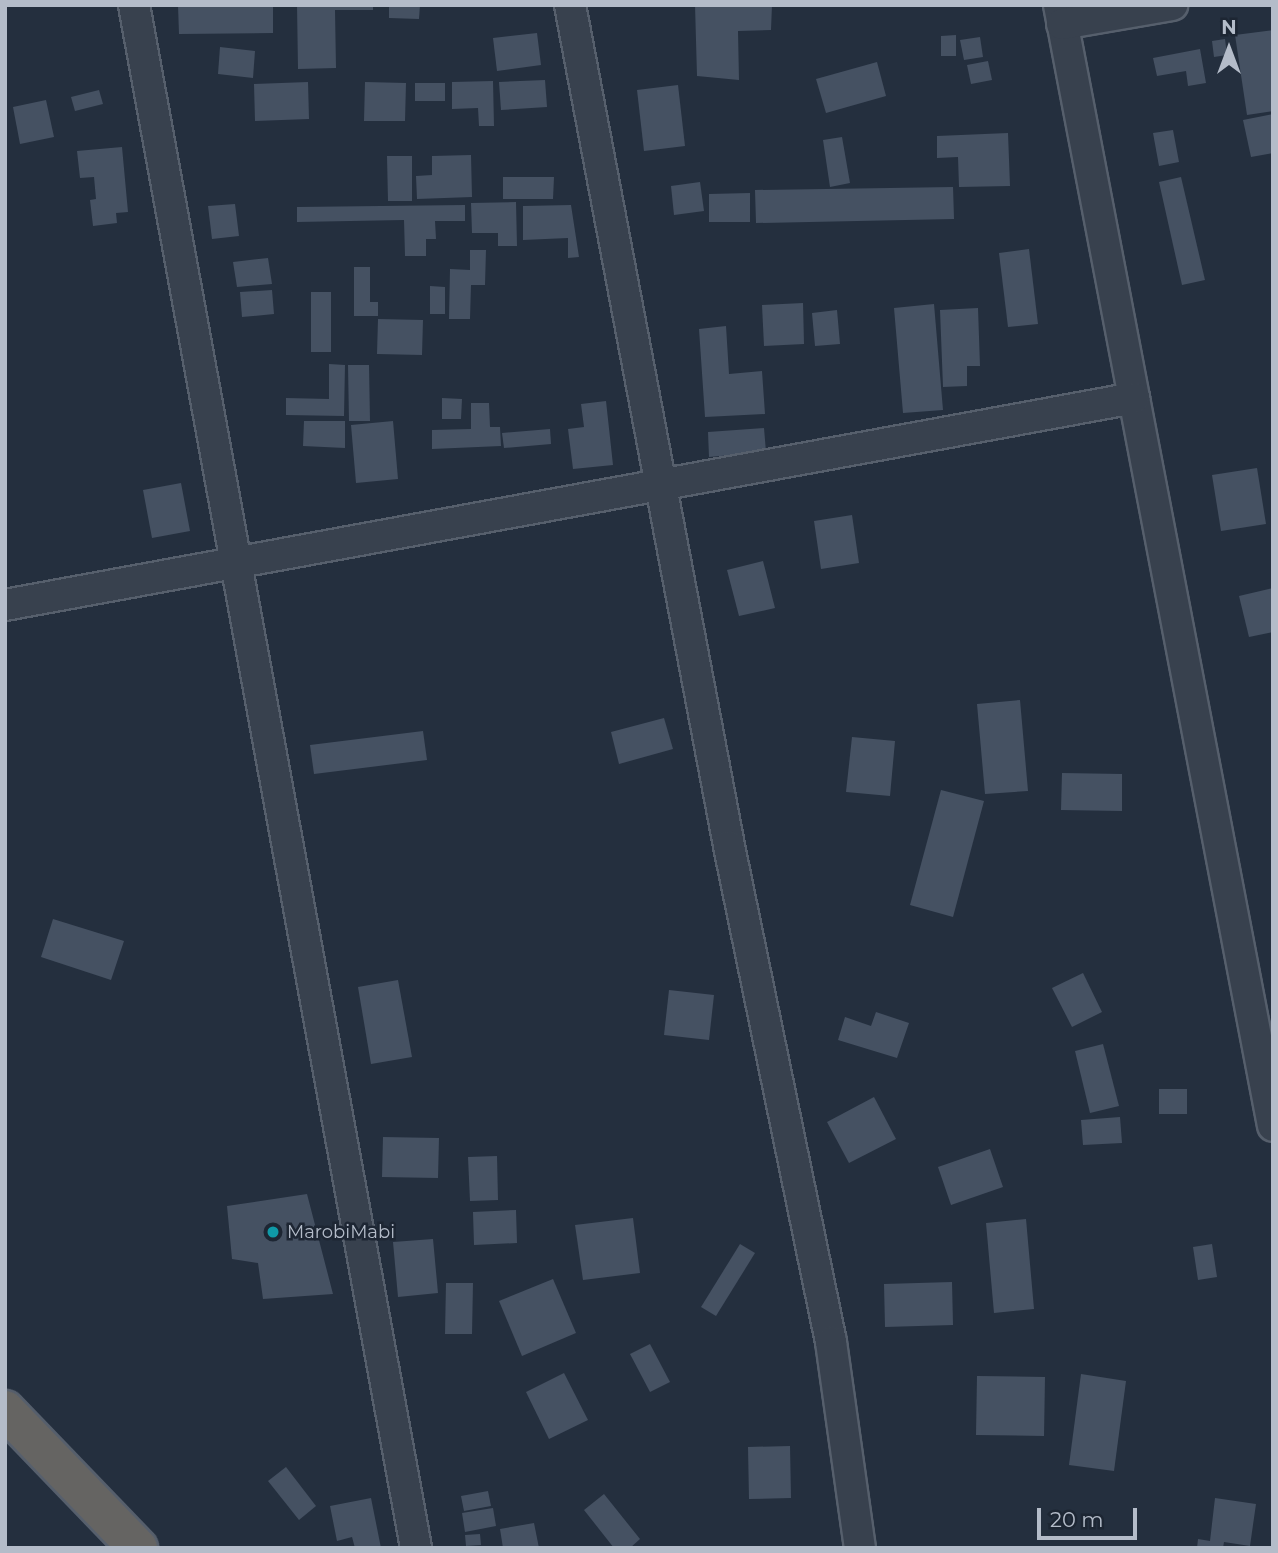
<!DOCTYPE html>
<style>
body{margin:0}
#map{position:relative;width:1278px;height:1553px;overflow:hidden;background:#242f3e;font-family:Montserrat,sans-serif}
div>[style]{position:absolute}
.building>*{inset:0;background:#455162}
.roads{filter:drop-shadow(2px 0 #565f6c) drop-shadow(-2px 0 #565f6c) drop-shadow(0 2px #565f6c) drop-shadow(0 -2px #565f6c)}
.minor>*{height:30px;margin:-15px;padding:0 15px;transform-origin:15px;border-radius:15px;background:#38414e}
.trunk>*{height:38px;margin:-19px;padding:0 19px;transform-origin:19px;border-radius:19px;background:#656462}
.dots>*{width:19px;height:19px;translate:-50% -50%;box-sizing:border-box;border:4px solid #1d2633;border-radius:50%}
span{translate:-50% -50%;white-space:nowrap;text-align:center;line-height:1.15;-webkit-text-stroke:5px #1d2633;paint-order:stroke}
.poi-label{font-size:18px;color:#b4bcc9}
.left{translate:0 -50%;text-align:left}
.frame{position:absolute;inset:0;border:7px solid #b4bcc9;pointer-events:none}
.north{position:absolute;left:1194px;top:14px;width:70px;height:70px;-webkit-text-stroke:5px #1d2633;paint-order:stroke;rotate:0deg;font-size:19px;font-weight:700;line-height:28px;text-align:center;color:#b4bcc9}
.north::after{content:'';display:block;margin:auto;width:24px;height:32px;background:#b4bcc9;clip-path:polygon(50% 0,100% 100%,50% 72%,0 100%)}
.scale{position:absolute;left:1037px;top:1508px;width:100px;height:32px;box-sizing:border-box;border:4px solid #b4bcc9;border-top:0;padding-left:9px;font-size:21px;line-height:24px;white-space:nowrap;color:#b4bcc9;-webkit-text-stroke:5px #1d2633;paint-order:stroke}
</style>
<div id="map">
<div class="building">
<div style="clip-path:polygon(178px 5px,273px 5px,273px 33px,179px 34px)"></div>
<div style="clip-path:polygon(297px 5px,373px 5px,373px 10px,335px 10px,336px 68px,298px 69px)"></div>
<div style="clip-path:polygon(389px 5px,420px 5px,419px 19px,389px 18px)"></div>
<div style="clip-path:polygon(695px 5px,772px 5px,771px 30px,738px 31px,739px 80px,697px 76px)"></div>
<div style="clip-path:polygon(1273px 30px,1273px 111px,1247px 115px,1235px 35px)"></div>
<div style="clip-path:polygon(537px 33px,541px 65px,497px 71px,493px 38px)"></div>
<div style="clip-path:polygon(956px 35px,956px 56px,941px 56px,941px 36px)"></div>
<div style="clip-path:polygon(980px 37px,983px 57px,964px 60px,960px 40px)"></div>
<div style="clip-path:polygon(1225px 39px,1227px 55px,1214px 57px,1212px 41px)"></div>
<div style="clip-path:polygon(220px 47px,255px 51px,253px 78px,218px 74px)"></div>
<div style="clip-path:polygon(1200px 49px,1206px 83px,1188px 86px,1186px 71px,1157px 76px,1153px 58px)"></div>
<div style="clip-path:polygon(988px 61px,992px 80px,971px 84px,967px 65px)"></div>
<div style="clip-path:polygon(877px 62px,886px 96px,826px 113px,816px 79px)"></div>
<div style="clip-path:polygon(545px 80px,547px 107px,501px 110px,499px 82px)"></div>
<div style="clip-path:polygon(493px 81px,494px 126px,479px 126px,478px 108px,452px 109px,452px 82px)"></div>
<div style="clip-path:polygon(308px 82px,309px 119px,255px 121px,254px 84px)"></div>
<div style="clip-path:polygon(365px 82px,406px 83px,405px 121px,364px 121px)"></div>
<div style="clip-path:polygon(415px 83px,445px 83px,445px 101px,415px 101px)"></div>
<div style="clip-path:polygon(678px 85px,685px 146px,644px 151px,637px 90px)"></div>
<div style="clip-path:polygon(99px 90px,103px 104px,75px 111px,71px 97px)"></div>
<div style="clip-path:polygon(46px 100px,54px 137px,20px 144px,13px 107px)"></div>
<div style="clip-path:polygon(1273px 114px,1273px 153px,1251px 157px,1243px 120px)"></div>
<div style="clip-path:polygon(1173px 130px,1179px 162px,1159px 166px,1153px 133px)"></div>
<div style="clip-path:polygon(1008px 133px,1010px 186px,959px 187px,958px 157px,937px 158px,937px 136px)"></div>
<div style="clip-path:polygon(842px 137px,850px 183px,830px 187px,823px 140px)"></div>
<div style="clip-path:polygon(122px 147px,128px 212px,116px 213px,117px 223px,93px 226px,90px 200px,96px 199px,94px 177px,80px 178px,77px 151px)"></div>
<div style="clip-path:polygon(471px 155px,472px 197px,417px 199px,416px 176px,432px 175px,432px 156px)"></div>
<div style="clip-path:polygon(387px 156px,412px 156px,412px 201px,388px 201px)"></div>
<div style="clip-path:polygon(503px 177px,554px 177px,553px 199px,503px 199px)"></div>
<div style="clip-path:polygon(1181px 177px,1205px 280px,1182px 285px,1159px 182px)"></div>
<div style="clip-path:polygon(700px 182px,704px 211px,674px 215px,671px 186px)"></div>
<div style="clip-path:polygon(953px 187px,954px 219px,756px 223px,755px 190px)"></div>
<div style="clip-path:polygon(750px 193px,750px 222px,709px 222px,709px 194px)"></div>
<div style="clip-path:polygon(516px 202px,517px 246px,498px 246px,498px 233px,472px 233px,471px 203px)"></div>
<div style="clip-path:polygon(235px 204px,239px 236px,212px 239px,208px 206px)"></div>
<div style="clip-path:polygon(465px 205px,465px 221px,435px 221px,436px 239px,426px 239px,426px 256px,405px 256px,404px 220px,297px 222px,297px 207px)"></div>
<div style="clip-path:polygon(571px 205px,579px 257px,568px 258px,568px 238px,523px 240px,523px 206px)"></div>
<div style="clip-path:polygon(1029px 249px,1038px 324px,1008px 327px,999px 253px)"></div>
<div style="clip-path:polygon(470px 250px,486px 250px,485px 285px,471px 285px,470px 319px,449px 319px,450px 269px,470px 270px)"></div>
<div style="clip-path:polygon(268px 258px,272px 284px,237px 287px,233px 262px)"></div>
<div style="clip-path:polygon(354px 267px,370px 267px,370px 302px,378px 302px,378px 316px,354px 316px)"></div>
<div style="clip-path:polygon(430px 286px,445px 287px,445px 314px,430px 314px)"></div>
<div style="clip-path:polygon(272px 290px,274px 314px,242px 317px,240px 292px)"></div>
<div style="clip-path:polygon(311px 292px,331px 292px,331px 352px,311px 352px)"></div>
<div style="clip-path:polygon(803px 303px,804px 344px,764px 346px,762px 305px)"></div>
<div style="clip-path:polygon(934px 304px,943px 410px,903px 413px,894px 308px)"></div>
<div style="clip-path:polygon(978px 308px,980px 366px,967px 366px,967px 386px,943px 387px,940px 310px)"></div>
<div style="clip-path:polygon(837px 310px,840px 344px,815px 346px,812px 313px)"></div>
<div style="clip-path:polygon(378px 319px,423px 320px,422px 355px,377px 354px)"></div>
<div style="clip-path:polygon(726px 326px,729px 374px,762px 371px,765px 414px,705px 417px,699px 329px)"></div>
<div style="clip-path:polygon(329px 364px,345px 365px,344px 416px,286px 415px,286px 398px,329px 399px)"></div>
<div style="clip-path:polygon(348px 365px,369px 365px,370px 421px,349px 421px)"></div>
<div style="clip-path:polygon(442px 398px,462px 399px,461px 419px,442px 419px)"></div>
<div style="clip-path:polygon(606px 401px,613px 465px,573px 469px,568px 429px,584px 427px,581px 404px)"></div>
<div style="clip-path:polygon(471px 403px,489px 403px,490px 427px,500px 427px,501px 446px,432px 449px,432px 430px,471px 429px)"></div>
<div style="clip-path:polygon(304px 421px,345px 421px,345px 448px,303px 446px)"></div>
<div style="clip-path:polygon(393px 421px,398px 479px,356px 483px,351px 425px)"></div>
<div style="clip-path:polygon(764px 428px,766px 452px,709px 457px,708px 432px)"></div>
<div style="clip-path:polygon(550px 429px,551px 444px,504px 448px,502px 433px)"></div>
<div style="clip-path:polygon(1257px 468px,1266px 524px,1221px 531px,1212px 475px)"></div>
<div style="clip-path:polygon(181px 483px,190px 531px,152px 538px,143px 490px)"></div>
<div style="clip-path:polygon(852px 515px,859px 563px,821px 569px,814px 521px)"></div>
<div style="clip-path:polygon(763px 561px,775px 608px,739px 616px,727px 570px)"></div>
<div style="clip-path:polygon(1273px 588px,1273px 632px,1249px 637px,1239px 596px)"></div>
<div style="clip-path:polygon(1020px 700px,1028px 791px,985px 794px,977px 704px)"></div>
<div style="clip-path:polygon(664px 718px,673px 749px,619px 764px,611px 732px)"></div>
<div style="clip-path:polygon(423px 731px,427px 760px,314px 774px,310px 745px)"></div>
<div style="clip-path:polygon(852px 737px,895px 741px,890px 796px,846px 792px)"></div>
<div style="clip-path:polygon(1062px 773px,1122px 774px,1122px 811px,1061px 810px)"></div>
<div style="clip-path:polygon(941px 790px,984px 801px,953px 917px,910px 905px)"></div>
<div style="clip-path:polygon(53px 919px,124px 941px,111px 980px,41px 957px)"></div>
<div style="clip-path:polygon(1083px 973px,1102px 1012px,1072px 1027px,1052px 988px)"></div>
<div style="clip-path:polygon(398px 980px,412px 1057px,371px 1064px,358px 987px)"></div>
<div style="clip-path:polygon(669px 990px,714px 995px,709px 1040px,664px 1035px)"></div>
<div style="clip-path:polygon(876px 1012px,909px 1023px,897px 1058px,838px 1040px,845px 1017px,871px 1026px)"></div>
<div style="clip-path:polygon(1103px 1044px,1119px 1106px,1090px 1113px,1075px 1051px)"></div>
<div style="clip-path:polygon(1159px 1089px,1187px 1089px,1187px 1114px,1159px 1114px)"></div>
<div style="clip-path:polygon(874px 1097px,896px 1139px,849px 1163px,827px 1122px)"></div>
<div style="clip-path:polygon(1120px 1117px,1122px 1143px,1083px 1145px,1081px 1120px)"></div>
<div style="clip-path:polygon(383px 1137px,439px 1138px,438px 1178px,382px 1177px)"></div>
<div style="clip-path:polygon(990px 1149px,1003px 1187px,951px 1205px,938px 1167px)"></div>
<div style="clip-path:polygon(497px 1156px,498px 1200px,470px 1201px,468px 1157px)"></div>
<div style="clip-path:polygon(307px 1194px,333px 1294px,263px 1299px,258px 1263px,232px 1259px,227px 1206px)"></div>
<div style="clip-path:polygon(516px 1210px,517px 1243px,474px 1245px,473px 1212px)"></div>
<div style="clip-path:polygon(633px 1218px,640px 1273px,583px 1280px,575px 1225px)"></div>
<div style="clip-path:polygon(1026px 1219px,1034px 1309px,994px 1313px,986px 1223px)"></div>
<div style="clip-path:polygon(433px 1239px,438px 1293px,398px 1297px,393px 1242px)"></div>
<div style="clip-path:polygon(740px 1244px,755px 1253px,716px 1316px,701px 1307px)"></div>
<div style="clip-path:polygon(1212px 1244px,1217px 1277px,1198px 1280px,1193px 1247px)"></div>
<div style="clip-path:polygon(553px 1279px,576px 1333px,522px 1356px,499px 1301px)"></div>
<div style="clip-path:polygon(952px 1282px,953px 1325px,885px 1327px,884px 1284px)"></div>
<div style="clip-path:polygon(446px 1283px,473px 1283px,472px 1334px,445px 1334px)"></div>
<div style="clip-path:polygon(650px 1344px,670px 1382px,650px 1392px,630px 1354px)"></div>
<div style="clip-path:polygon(564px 1373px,588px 1420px,549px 1439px,526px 1392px)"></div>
<div style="clip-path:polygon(1081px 1374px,1126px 1381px,1114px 1471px,1069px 1465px)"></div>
<div style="clip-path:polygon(977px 1376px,1045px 1377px,1044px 1436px,976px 1435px)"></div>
<div style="clip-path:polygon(790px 1446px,791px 1498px,749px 1499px,748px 1447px)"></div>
<div style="clip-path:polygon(286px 1467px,316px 1506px,299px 1520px,268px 1481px)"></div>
<div style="clip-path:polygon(488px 1491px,491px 1506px,464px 1511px,461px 1496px)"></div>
<div style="clip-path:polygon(604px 1494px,640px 1539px,630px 1548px,614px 1548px,584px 1510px)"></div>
<div style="clip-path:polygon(371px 1498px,381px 1548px,355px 1548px,352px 1537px,337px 1541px,330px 1506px)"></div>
<div style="clip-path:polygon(1215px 1498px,1256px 1504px,1250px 1546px,1224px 1542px,1223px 1548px,1197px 1548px,1198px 1539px,1210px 1541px)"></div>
<div style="clip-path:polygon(493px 1508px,496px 1526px,465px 1532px,462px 1513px)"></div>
<div style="clip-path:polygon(534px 1523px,539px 1548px,503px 1548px,500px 1529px)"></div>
<div style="clip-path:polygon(480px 1534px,481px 1545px,466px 1546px,465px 1535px)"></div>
</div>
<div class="roads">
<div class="minor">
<div style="left:134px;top:5px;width:1569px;rotate:79.64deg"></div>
<div style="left:570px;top:5px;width:856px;rotate:79.29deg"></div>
<div style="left:729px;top:846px;width:506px;rotate:78.38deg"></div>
<div style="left:831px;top:1342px;width:208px;rotate:82deg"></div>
<div style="left:1059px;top:5px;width:1141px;rotate:79.19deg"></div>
<div style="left:1062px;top:24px;width:112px;rotate:-9.8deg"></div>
<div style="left:5px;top:605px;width:1148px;rotate:-10.39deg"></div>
</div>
<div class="trunk">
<div style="left:5px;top:1410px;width:192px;rotate:46.1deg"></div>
</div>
</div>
<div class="dots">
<div style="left:273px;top:1232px;background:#0f9aa8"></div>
</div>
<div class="poi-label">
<span class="left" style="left:287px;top:1232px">MarobiMabi</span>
</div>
<div class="frame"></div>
<div class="north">N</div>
<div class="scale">20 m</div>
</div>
